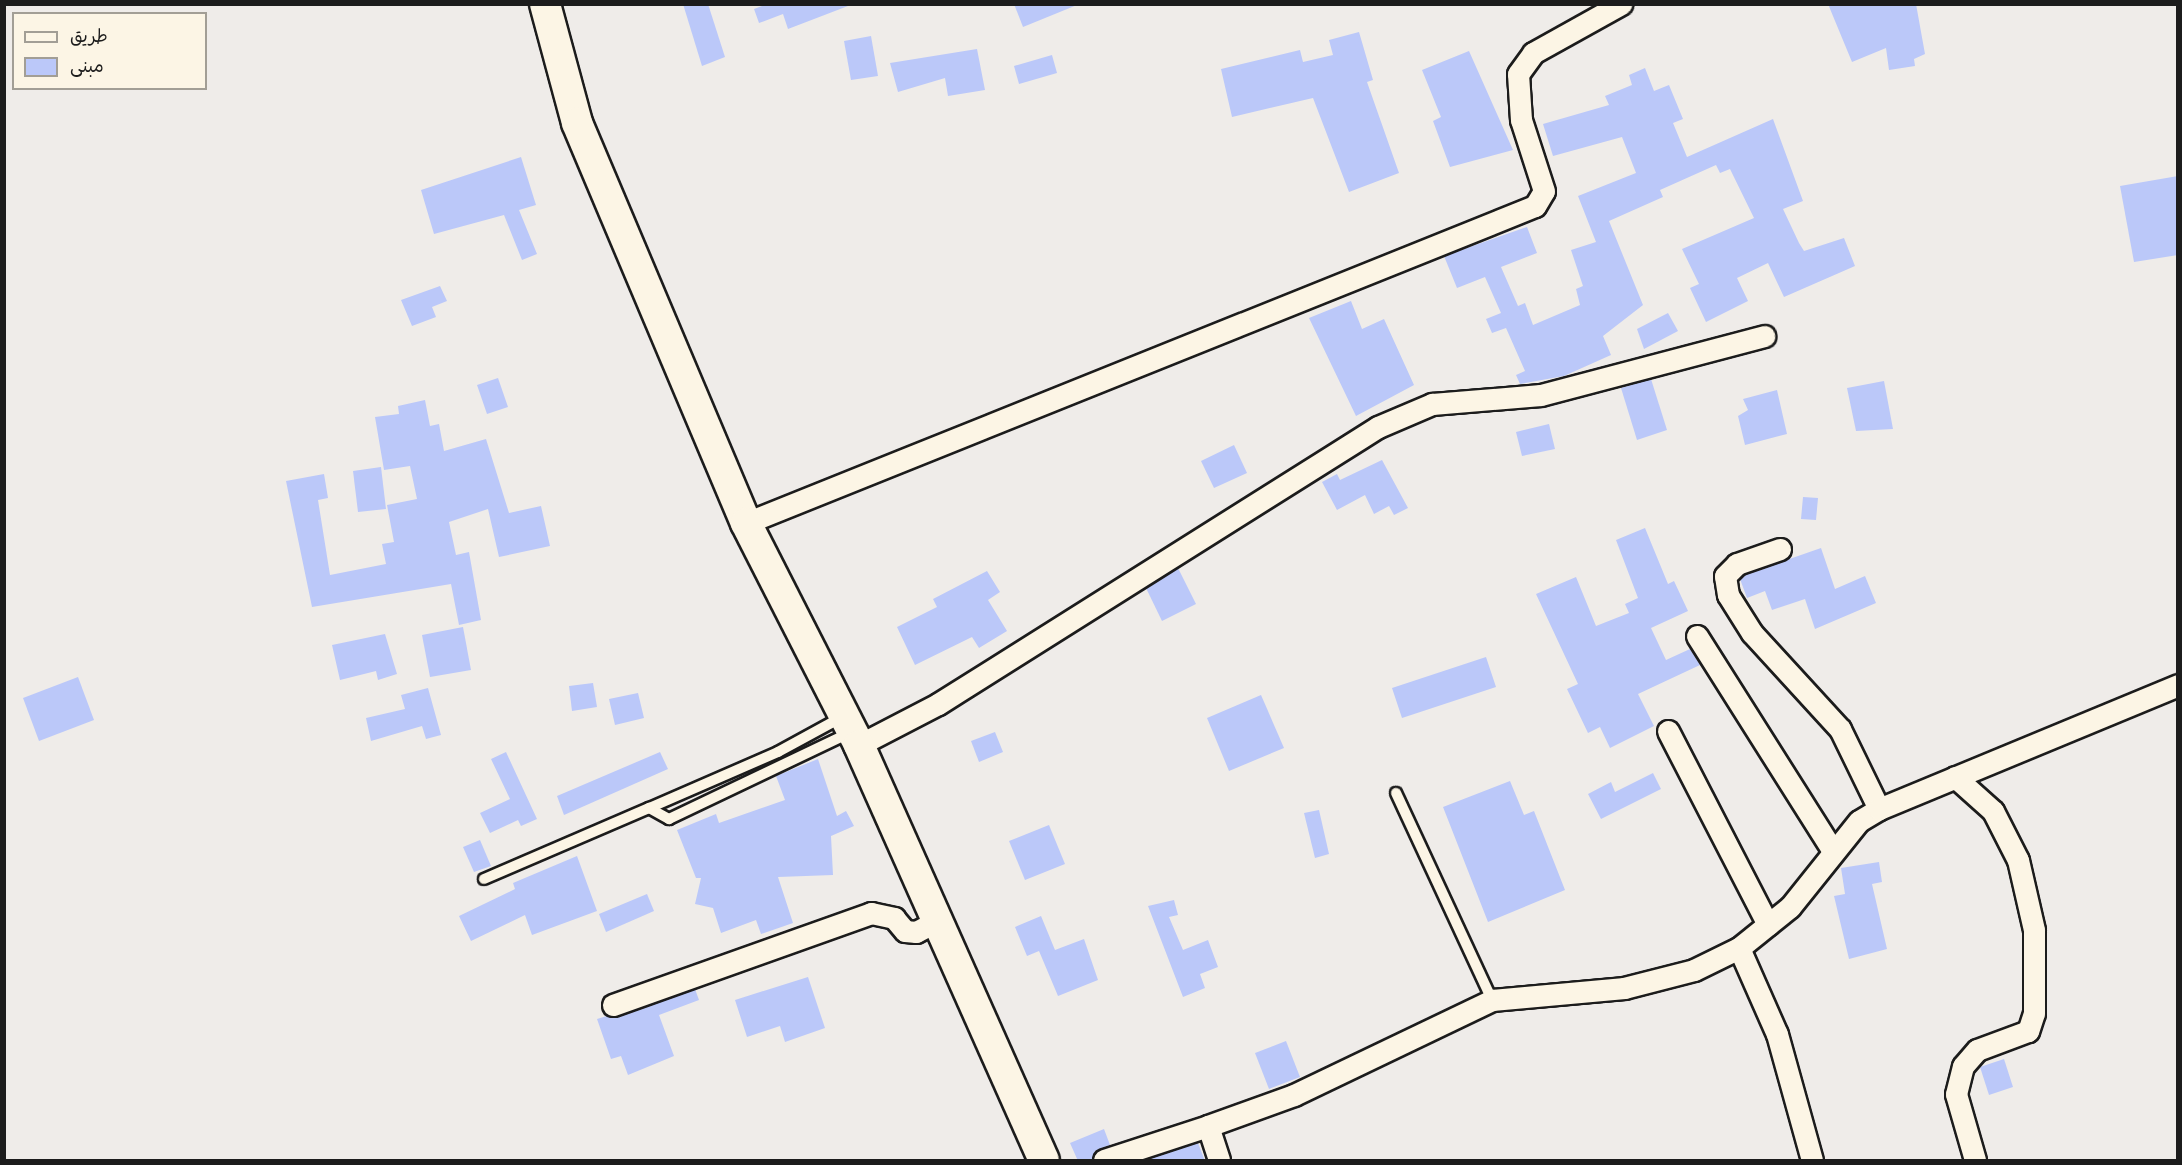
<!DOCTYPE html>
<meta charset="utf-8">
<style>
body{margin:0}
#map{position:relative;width:2182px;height:1165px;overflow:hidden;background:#efece9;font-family:Delius,"Playpen Sans Arabic",sans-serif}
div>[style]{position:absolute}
.building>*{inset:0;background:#bbc8f9}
.roads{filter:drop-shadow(2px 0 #1c1c1c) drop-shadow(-2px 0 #1c1c1c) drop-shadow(0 2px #1c1c1c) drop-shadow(0 -2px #1c1c1c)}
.lane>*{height:10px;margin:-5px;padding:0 5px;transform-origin:5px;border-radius:5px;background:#fcf5e5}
.street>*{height:21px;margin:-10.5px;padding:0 10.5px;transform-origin:10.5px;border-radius:10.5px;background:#fcf5e5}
.secondary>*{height:30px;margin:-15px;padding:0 15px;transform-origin:15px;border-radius:15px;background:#fcf5e5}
span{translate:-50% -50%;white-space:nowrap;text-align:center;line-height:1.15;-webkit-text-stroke:4.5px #fcf5e5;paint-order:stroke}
.frame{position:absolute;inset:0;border:6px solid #1c1c1c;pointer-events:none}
.legend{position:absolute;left:12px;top:12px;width:195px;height:78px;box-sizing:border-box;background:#fcf5e5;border:2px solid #a29e95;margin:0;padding:8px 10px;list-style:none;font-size:18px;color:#1c1c1c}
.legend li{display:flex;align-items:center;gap:12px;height:30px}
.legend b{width:30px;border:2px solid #a29e95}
</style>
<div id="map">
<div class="building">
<div style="clip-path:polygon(683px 4px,708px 4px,725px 57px,702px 66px)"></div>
<div style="clip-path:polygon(767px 4px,848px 4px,848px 6px,788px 29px,783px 14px,759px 23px,754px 9px)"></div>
<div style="clip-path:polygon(1014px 4px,1077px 4px,1077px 5px,1023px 27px)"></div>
<div style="clip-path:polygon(1828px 4px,1916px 4px,1925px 54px,1914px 59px,1915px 66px,1889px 70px,1886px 48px,1852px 62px)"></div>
<div style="clip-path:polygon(1359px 32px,1373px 80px,1367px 82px,1399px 173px,1349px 192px,1313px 98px,1232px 117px,1221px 69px,1300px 50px,1303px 62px,1333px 55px,1329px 40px)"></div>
<div style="clip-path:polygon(871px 36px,878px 76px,851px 80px,844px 41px)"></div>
<div style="clip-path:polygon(977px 49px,985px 90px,948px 96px,945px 78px,898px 92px,890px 63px)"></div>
<div style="clip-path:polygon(1469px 51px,1513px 150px,1450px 167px,1433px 121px,1441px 117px,1422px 70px)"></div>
<div style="clip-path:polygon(1052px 55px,1057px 73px,1019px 84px,1014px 66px)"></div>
<div style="clip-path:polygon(1645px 68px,1654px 91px,1669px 85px,1683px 119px,1673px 123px,1687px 157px,1773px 119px,1803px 201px,1783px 209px,1799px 243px,1804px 251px,1844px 238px,1855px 266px,1784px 297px,1768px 263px,1737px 278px,1748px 301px,1706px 322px,1690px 288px,1699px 284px,1682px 249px,1754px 218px,1730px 169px,1720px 173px,1716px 165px,1660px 190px,1663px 197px,1609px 221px,1643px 305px,1603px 336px,1611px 355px,1564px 376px,1520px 384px,1516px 375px,1525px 371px,1506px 328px,1492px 333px,1486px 319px,1501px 313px,1485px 277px,1457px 288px,1444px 256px,1527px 227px,1537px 253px,1501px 267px,1518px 306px,1525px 303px,1533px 325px,1580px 305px,1576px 289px,1583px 286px,1571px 250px,1596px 242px,1578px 196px,1636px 173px,1622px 137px,1553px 156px,1543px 124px,1609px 105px,1605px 96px,1632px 85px,1629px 75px)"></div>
<div style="clip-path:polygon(521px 157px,536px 205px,519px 210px,537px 254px,522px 260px,504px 215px,434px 234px,421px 190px)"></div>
<div style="clip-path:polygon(2178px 176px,2178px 255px,2134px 262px,2120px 186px)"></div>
<div style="clip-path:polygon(440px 286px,447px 301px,432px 307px,436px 317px,412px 326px,401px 300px)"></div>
<div style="clip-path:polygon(1351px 301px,1362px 329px,1384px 319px,1414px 385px,1356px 416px,1309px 318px)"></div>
<div style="clip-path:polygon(1668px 313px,1678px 331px,1644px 349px,1637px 329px)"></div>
<div style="clip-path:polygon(498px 378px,508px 407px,487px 414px,477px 385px)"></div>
<div style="clip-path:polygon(1651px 379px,1667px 430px,1637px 440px,1621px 388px)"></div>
<div style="clip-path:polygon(1884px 381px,1893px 429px,1856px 431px,1847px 388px)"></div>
<div style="clip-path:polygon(1777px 390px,1787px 434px,1745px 445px,1738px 416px,1748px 410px,1743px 399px)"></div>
<div style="clip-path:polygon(425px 400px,430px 426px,439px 424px,444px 451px,486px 439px,509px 513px,541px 506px,550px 546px,499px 557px,488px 509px,449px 522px,456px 555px,469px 552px,481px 620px,459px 625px,451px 584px,312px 607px,286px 481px,324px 474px,328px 498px,318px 500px,330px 575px,386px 564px,382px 544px,394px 542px,387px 505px,417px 499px,410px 466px,384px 470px,375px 417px,399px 414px,398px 406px)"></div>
<div style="clip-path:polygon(1549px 424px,1555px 449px,1522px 456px,1516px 432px)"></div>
<div style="clip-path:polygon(1234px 445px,1247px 473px,1214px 488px,1201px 461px)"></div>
<div style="clip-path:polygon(1382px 460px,1408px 508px,1394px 515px,1389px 506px,1374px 514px,1365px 495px,1337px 510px,1322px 482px,1337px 474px,1340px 480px)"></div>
<div style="clip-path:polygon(381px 467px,386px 509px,358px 512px,353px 471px)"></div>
<div style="clip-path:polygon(1803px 497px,1818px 498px,1816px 520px,1801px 519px)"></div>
<div style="clip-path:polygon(1645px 528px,1668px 584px,1674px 581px,1688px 611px,1651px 628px,1666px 660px,1690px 649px,1700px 665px,1638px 694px,1654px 726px,1610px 748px,1600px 727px,1588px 733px,1567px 689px,1578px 684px,1536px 594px,1576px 577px,1596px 626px,1629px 613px,1625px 604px,1638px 598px,1616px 540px)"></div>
<div style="clip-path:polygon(1821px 548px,1835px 589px,1865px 576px,1876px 603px,1815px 629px,1805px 599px,1772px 610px,1765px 591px,1747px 598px,1740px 579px,1744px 575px)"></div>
<div style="clip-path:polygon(1178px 568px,1196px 604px,1162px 621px,1146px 588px)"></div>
<div style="clip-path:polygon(987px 571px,1000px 592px,988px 600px,1007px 631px,979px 648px,972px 637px,915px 665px,897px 627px,937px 607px,933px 599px)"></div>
<div style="clip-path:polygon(463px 627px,471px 670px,430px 677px,422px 635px)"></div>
<div style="clip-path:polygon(385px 634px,397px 674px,378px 680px,376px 671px,340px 680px,332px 645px)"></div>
<div style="clip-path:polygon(1486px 657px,1496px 687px,1402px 718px,1392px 688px)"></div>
<div style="clip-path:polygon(78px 677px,94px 720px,39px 741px,23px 698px)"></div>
<div style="clip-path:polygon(593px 683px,597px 707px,572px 711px,569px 686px)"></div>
<div style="clip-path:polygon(428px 688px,441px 735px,426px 739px,422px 726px,371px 741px,366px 718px,405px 709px,401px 695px)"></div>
<div style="clip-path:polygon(638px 693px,644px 718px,615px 725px,609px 699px)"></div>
<div style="clip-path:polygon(1261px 695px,1284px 748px,1229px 771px,1207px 718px)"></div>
<div style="clip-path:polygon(995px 732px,1003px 752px,979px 762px,971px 741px)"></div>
<div style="clip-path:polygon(506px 752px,537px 819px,521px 826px,518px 820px,490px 833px,480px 813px,510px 799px,491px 759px)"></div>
<div style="clip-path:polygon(660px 752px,668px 769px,564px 815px,557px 796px)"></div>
<div style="clip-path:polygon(818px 759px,837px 816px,846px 811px,854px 826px,831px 836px,833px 875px,778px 877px,793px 923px,761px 934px,756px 920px,721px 933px,713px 908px,695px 904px,701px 878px,696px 878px,677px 830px,716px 814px,719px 823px,785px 800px,776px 776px)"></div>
<div style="clip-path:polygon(1653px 773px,1661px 789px,1601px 819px,1588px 794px,1611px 782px,1615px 792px)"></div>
<div style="clip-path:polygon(1510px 781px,1524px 815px,1534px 811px,1565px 890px,1488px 922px,1443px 807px)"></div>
<div style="clip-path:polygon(1319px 810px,1329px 854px,1315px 858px,1304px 813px)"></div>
<div style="clip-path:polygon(1049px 825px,1065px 864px,1025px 880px,1009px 841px)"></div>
<div style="clip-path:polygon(480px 840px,491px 866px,474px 872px,463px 847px)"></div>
<div style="clip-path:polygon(577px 856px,597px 911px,532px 935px,525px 915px,471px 941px,459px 916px,515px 889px,513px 883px)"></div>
<div style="clip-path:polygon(1879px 862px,1882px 882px,1872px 884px,1887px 949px,1849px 959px,1834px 896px,1845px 894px,1841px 868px)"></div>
<div style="clip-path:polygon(647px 894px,654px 911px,606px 932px,599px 914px)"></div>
<div style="clip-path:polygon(1174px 900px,1178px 915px,1169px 917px,1183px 950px,1208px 940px,1218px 967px,1200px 974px,1205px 988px,1183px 997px,1148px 906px)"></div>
<div style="clip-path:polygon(1041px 916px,1055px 950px,1084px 939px,1098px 980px,1058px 996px,1039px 951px,1027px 956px,1015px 927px)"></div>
<div style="clip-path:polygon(808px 977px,825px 1028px,785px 1042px,780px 1026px,747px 1037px,735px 1000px)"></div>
<div style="clip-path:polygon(695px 989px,699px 1000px,659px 1015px,674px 1056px,628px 1075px,621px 1056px,611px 1059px,597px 1019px)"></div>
<div style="clip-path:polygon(1286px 1041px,1300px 1077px,1269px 1089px,1255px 1053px)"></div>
<div style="clip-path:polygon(2004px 1059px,2013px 1087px,1989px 1095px,1980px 1067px)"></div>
<div style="clip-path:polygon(1104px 1129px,1110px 1145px,1095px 1151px,1092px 1161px,1078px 1161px,1070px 1143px)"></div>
<div style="clip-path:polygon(1198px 1143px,1205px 1161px,1143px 1161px)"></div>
</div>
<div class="roads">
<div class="lane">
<div style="left:844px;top:716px;width:75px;rotate:151.4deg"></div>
<div style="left:778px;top:752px;width:141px;rotate:156.5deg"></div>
<div style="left:649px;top:808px;width:23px;rotate:29deg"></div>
<div style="left:669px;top:819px;width:202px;rotate:-25.5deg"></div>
<div style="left:1396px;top:793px;width:228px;rotate:65.1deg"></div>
<div style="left:484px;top:879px;width:180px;rotate:-23.3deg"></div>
</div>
<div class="street">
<div style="left:746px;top:523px;width:850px;rotate:-21.89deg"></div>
<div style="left:1535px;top:206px;width:17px;rotate:-59deg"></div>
<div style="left:1544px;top:191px;width:75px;rotate:-107.9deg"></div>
<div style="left:1521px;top:120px;width:46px;rotate:-93.7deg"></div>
<div style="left:1518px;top:74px;width:26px;rotate:-54deg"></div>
<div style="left:1533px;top:53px;width:101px;rotate:-29.1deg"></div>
<div style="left:1780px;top:549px;width:46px;rotate:160.8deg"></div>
<div style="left:1737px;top:564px;width:17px;rotate:135deg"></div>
<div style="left:1725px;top:576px;width:19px;rotate:81deg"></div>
<div style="left:1728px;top:595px;width:45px;rotate:57.7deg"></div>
<div style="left:1752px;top:633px;width:130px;rotate:47.5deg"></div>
<div style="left:1840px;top:729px;width:89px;rotate:64deg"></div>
<div style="left:1697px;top:636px;width:254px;rotate:57.7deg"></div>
<div style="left:1668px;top:731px;width:218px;rotate:62.7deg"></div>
<div style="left:859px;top:745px;width:89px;rotate:-27.4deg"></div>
<div style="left:938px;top:704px;width:520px;rotate:-32.19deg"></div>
<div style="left:1378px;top:427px;width:59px;rotate:-23.1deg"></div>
<div style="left:1432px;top:404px;width:109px;rotate:-4.7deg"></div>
<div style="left:1541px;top:395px;width:231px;rotate:-14.8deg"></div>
<div style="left:1955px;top:777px;width:51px;rotate:41.8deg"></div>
<div style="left:1993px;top:811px;width:55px;rotate:63deg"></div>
<div style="left:2018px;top:860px;width:72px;rotate:77.1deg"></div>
<div style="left:2034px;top:930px;width:83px;rotate:90deg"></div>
<div style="left:2034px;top:1013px;width:19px;rotate:108deg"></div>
<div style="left:2028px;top:1031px;width:54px;rotate:159.6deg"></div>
<div style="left:1977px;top:1050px;width:21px;rotate:131deg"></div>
<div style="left:1963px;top:1066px;width:29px;rotate:104deg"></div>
<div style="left:1956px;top:1094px;width:69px;rotate:73.9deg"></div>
<div style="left:1739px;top:948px;width:94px;rotate:66.2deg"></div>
<div style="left:1777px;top:1034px;width:131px;rotate:74.5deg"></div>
<div style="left:613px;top:1005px;width:274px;rotate:-19.6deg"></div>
<div style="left:871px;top:913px;width:24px;rotate:12deg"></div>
<div style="left:894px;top:918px;width:17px;rotate:50deg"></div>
<div style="left:905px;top:931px;width:11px;rotate:5deg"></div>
<div style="left:916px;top:932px;width:24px;rotate:-28deg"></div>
<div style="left:1208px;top:1126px;width:91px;rotate:-19.8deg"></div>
<div style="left:1294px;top:1095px;width:220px;rotate:-25.6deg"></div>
<div style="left:1492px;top:1000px;width:133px;rotate:-5.2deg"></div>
<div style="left:1624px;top:988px;width:72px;rotate:-14.4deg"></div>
<div style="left:1694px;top:970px;width:50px;rotate:-26.1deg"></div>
<div style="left:1739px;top:948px;width:65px;rotate:-38.8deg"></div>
<div style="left:1790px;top:907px;width:110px;rotate:-51.3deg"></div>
<div style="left:1859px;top:821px;width:23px;rotate:-31deg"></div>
<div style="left:1879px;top:809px;width:324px;rotate:-22.5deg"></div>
<div style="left:1104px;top:1160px;width:109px;rotate:-18.1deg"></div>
<div style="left:1208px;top:1126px;width:36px;rotate:72deg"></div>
</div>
<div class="secondary">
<div style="left:545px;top:4px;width:123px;rotate:74.9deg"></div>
<div style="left:577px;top:123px;width:434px;rotate:67.1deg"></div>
<div style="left:746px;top:523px;width:249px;rotate:63deg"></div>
<div style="left:859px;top:745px;width:454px;rotate:66deg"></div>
</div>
</div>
<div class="frame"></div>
<ul class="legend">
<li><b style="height:8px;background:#fcf5e5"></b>طريق</li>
<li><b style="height:16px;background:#bbc8f9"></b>مبنى</li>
</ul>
</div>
